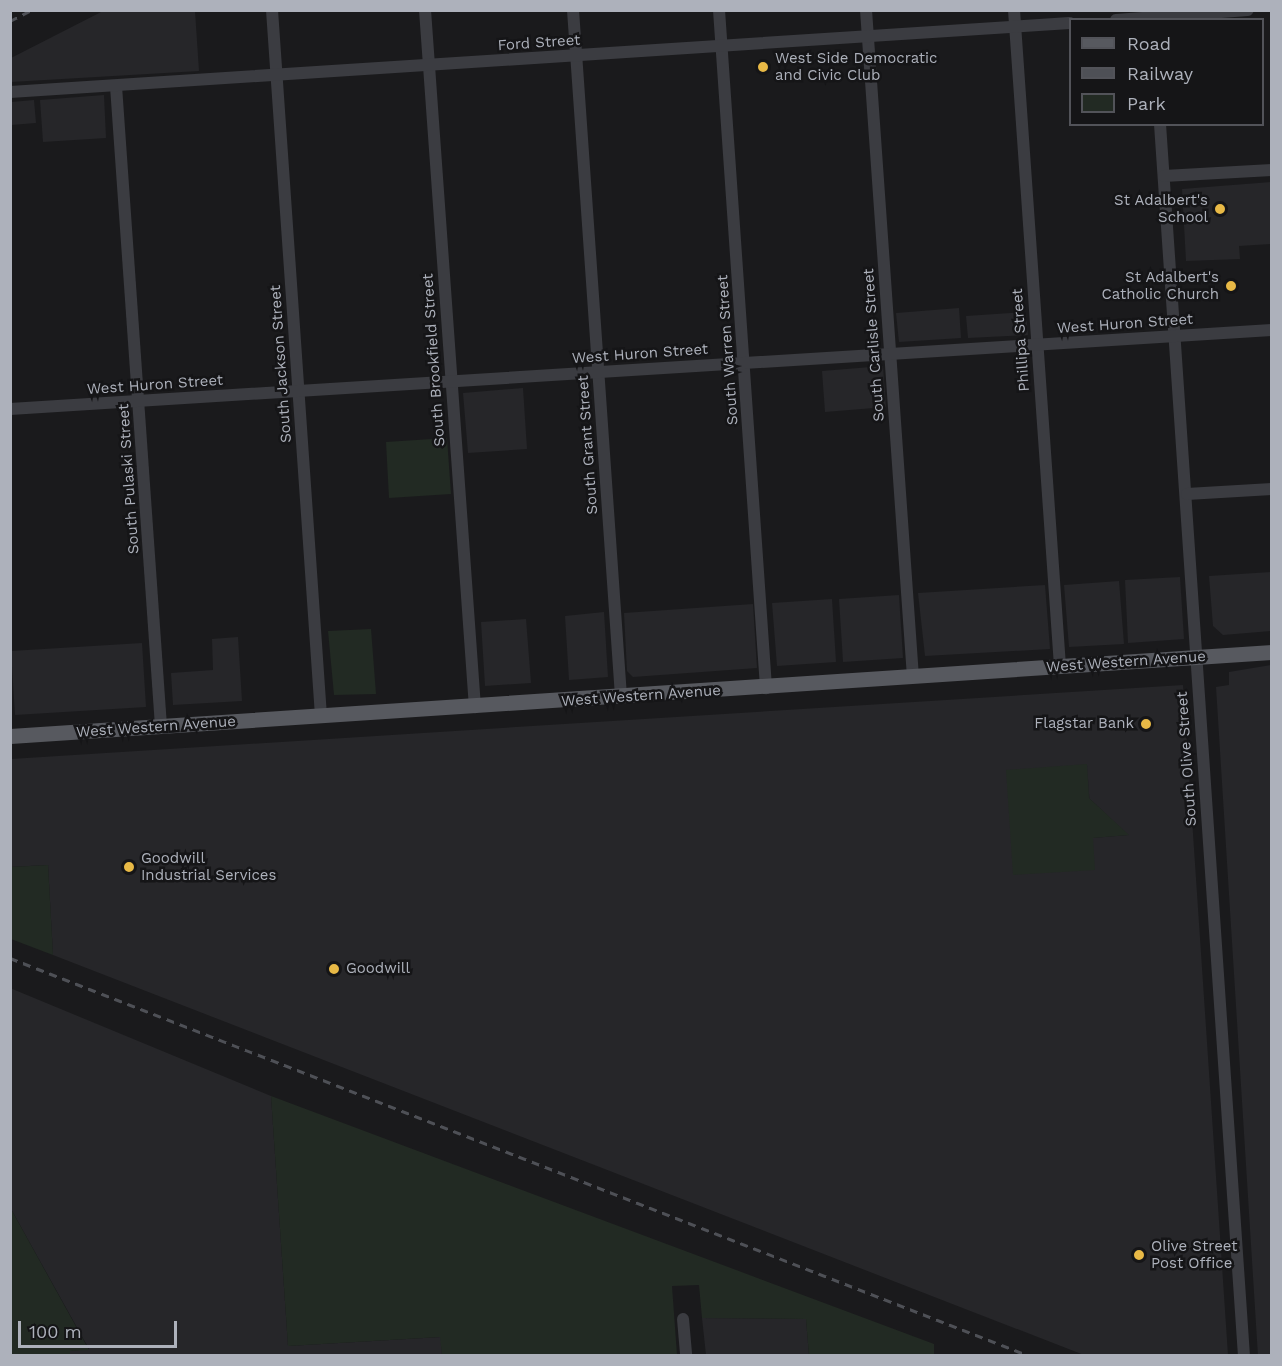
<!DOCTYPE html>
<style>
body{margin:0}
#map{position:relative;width:1282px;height:1366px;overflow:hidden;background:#1a1a1c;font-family:"Work Sans",sans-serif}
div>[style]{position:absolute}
.built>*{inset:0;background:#262629}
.green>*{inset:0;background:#222a23}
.minor>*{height:12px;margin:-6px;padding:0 6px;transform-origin:6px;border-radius:6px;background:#3b3c41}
.major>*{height:15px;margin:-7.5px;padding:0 7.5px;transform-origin:7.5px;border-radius:7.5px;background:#57595f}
.rail>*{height:3px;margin-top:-1.5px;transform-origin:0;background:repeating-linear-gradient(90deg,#4e5056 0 8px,transparent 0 14px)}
.dots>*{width:16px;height:16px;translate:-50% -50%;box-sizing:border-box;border:3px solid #151517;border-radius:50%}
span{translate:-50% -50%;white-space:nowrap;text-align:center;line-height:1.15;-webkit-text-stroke:5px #151517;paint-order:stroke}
.street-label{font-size:15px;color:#adb1bb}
.poi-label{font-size:15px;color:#adb1bb}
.left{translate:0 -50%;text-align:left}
.right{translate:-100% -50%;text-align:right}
.frame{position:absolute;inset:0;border:12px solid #adb1bb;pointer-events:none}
.legend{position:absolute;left:1069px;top:18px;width:195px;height:108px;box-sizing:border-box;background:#151517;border:2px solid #525359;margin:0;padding:8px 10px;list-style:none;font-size:18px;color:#adb1bb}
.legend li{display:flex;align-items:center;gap:12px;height:30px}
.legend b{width:30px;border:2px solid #525359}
.scale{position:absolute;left:18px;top:1321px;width:159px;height:27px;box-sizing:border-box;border:3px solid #adb1bb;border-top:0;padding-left:8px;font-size:18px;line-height:21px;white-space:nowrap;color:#adb1bb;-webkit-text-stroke:4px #151517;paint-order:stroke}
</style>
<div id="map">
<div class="built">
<div style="clip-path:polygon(105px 10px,195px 11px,199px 71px,11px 82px,11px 58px)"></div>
<div style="clip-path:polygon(104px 95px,106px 138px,43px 142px,40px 100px)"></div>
<div style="clip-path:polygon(34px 100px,36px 123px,11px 125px,11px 102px)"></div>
<div style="clip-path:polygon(1271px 182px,1271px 244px,1239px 246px,1240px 259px,1186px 261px,1182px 189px)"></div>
<div style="clip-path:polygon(959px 308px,961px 338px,899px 342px,896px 313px)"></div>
<div style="clip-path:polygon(1026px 312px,1028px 335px,968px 338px,966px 316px)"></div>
<div style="clip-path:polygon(883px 366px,886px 407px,825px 412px,822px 371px)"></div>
<div style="clip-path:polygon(523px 388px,527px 449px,468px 453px,463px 393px)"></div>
<div style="clip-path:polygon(1271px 572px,1271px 631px,1223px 635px,1213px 626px,1209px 576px)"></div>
<div style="clip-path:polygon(1180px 577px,1184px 639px,1128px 643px,1125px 580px)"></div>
<div style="clip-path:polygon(1119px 581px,1124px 644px,1069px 647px,1064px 585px)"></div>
<div style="clip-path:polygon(1045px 585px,1050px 649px,925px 656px,918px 593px)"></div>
<div style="clip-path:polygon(899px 595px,903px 658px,843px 662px,839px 599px)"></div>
<div style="clip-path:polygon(832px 599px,836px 662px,777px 666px,772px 603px)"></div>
<div style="clip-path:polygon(753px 604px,757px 668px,633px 677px,627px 671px,624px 613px)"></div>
<div style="clip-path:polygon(604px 612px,608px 677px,569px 680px,565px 616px)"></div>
<div style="clip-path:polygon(526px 619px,531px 683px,485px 686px,481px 622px)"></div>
<div style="clip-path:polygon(238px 637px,242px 701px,173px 705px,171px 673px,213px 670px,212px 639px)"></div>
<div style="clip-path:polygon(142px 643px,146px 707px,15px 715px,11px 651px)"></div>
<div style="clip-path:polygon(1271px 665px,1272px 1355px,1258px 1356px,1216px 687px,1229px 685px,1229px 672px)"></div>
<div style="clip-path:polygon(evenodd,1183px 685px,1228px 1355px,1084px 1355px,53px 955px,48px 865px,11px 867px,11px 759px,1183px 685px,1087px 764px,1089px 798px,1128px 835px,1092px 838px,1087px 764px)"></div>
<div style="clip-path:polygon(10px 988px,271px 1096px,288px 1346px,441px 1337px,442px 1355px,70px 1355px,70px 1351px,89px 1349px,11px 1209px)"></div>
<div style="clip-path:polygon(702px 1318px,806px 1319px,809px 1355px,706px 1355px)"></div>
</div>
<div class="green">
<div style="clip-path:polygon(447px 438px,451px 494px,389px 498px,386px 442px)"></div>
<div style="clip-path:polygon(371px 629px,376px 694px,334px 695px,328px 631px)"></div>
<div style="clip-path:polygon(1087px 764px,1089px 798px,1129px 835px,1093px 838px,1095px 870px,1013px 875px,1006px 770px)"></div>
<div style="clip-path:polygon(48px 865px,53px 955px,11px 939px,11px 867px)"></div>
<div style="clip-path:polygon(271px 1096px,934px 1344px,934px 1355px,809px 1355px,806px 1319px,702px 1318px,699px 1285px,672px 1286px,677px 1355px,442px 1355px,440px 1337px,288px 1346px)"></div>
<div style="clip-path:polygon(10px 1209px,11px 1209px,89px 1350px,70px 1351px,70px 1355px,11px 1355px)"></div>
</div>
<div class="minor">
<div style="left:272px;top:10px;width:708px;rotate:86.03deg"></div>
<div style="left:425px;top:10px;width:699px;rotate:85.9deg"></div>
<div style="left:573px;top:10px;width:689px;rotate:86deg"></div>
<div style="left:719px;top:10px;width:680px;rotate:86.03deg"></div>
<div style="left:866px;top:10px;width:669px;rotate:85.97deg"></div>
<div style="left:1014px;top:10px;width:659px;rotate:85.99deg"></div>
<div style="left:1116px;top:20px;width:132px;rotate:-4.3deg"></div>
<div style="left:116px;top:86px;width:643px;rotate:85.98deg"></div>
<div style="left:10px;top:92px;width:1062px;rotate:-3.72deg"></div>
<div style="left:1160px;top:124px;width:1235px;rotate:86.1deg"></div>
<div style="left:1164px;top:176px;width:108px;rotate:-3.2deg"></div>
<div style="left:10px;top:409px;width:1264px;rotate:-3.58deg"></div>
<div style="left:1187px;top:494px;width:85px;rotate:-3.4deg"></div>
<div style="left:683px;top:1319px;width:37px;rotate:85deg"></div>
</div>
<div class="major">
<div style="left:10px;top:736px;width:1265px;rotate:-3.81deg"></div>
</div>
<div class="rail">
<div style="left:10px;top:21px;width:25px;rotate:-27deg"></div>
<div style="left:10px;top:958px;width:1095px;rotate:21.32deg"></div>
</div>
<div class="dots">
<div style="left:763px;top:67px;background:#e8b946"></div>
<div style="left:1220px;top:209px;background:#e8b946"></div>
<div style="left:1231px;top:286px;background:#e8b946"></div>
<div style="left:1146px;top:724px;background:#e8b946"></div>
<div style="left:129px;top:867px;background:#e8b946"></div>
<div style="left:334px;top:969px;background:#e8b946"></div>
<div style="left:1139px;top:1255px;background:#e8b946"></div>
</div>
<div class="street-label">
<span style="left:539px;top:43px;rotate:-4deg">Ford Street</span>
<span style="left:1125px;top:324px;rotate:-4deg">West Huron Street</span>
<span style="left:1021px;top:340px;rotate:-94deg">Phillipa Street</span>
<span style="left:874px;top:345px;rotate:-94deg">South Carlisle Street</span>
<span style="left:728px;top:350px;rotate:-94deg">South Warren Street</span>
<span style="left:640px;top:354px;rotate:-4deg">West Huron Street</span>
<span style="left:434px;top:360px;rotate:-94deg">South Brookfield Street</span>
<span style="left:281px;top:364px;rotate:-94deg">South Jackson Street</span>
<span style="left:155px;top:385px;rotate:-4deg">West Huron Street</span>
<span style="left:588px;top:445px;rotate:-94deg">South Grant Street</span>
<span style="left:129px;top:479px;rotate:-94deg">South Pulaski Street</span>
<span style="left:1126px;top:662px;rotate:-4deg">West Western Avenue</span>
<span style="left:641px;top:696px;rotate:-4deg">West Western Avenue</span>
<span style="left:156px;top:727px;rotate:-4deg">West Western Avenue</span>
<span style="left:1187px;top:759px;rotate:-94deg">South Olive Street</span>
</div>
<div class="poi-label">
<span class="left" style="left:775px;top:67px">West Side Democratic<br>and Civic Club</span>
<span class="right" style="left:1208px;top:209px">St Adalbert's<br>School</span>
<span class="right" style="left:1219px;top:286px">St Adalbert's<br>Catholic Church</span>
<span class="right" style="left:1134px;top:724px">Flagstar Bank</span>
<span class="left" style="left:141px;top:867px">Goodwill<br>Industrial Services</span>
<span class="left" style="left:346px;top:969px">Goodwill</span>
<span class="left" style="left:1151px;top:1255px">Olive Street<br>Post Office</span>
</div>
<div class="frame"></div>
<ul class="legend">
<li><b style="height:8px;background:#57595f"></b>Road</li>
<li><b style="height:8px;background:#4e5056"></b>Railway</li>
<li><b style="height:16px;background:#222a23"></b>Park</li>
</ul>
<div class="scale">100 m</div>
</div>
